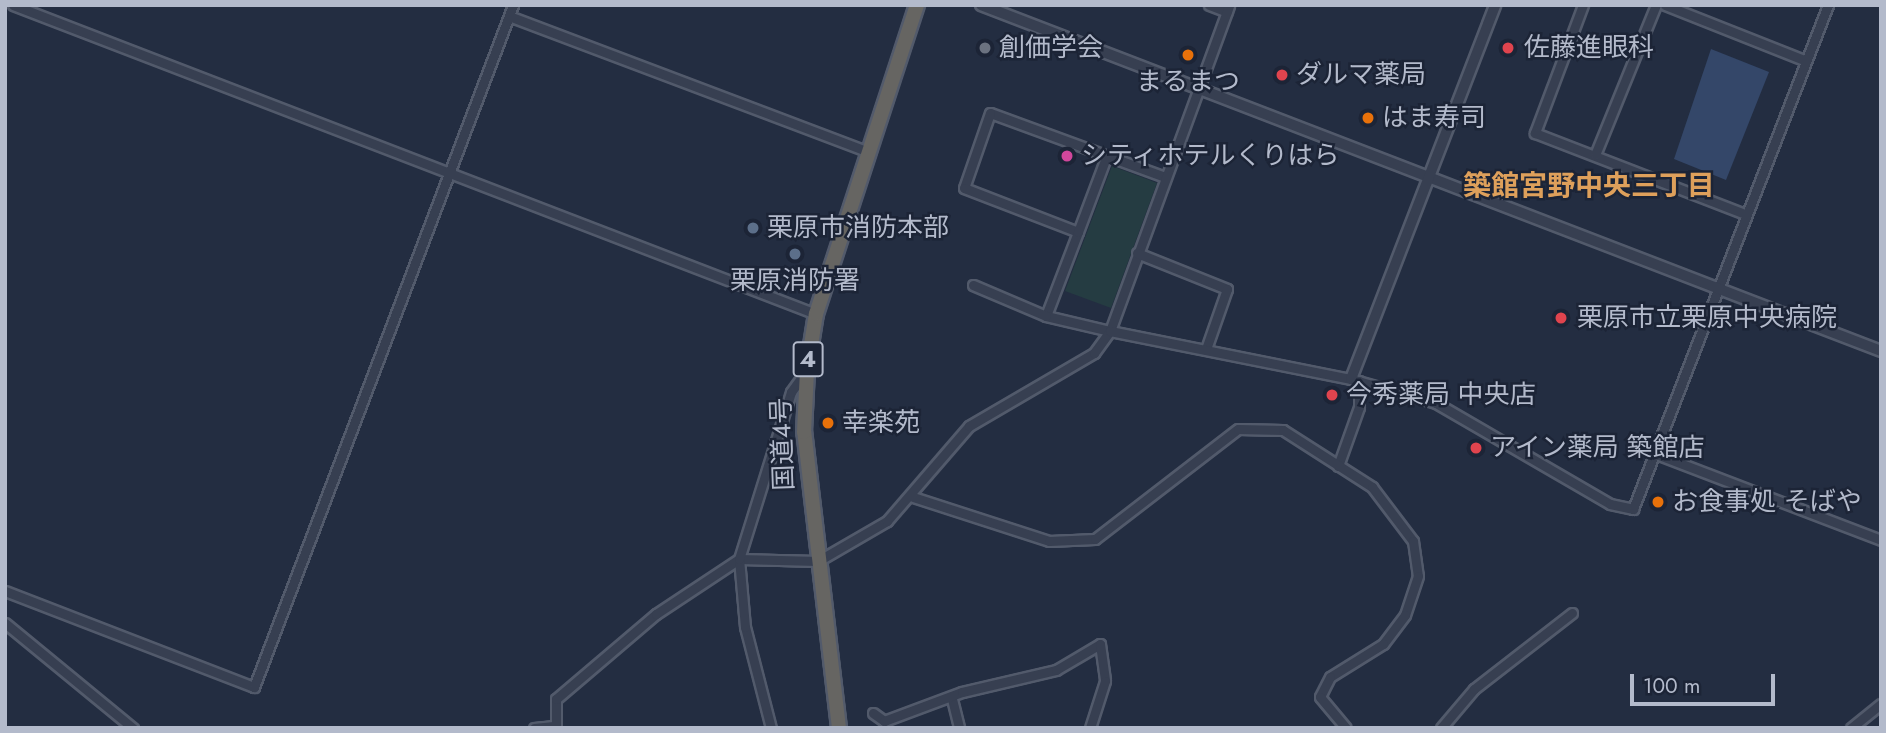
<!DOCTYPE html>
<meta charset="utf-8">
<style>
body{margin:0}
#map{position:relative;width:1886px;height:733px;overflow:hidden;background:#232d41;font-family:Jost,"Noto Sans JP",sans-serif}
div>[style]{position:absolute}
.green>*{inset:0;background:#253c42}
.water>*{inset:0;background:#344769}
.roads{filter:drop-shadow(2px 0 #525a6b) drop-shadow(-2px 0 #525a6b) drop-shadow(0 2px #525a6b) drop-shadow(0 -2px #525a6b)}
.minor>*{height:9px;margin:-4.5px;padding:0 4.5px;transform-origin:4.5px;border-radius:4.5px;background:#373f51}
.tertiary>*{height:10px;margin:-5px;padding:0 5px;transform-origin:5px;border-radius:5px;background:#373f51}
.trunk>*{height:14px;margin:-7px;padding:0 7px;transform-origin:7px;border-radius:7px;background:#666562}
.dots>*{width:19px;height:19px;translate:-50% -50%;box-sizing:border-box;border:4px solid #1c2436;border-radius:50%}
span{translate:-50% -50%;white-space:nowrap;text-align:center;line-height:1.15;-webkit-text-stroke:5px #1c2436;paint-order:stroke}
.shield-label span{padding:2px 5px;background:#1c2436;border:2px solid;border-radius:5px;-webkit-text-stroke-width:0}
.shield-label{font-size:24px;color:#b3bacb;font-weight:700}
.poi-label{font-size:26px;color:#b3bacb}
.left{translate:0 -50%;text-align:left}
.street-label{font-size:26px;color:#b3bacb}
.neighbourhood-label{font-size:28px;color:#dea05b;font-weight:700}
.frame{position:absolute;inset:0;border:7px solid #b3bacb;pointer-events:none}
.scale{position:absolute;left:1630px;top:674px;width:145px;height:32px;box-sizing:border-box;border:4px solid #b3bacb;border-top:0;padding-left:9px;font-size:21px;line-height:24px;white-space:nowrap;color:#b3bacb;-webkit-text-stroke:5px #1c2436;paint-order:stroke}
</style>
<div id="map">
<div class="green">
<div style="clip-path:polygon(1112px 166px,1157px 183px,1111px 308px,1065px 291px)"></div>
</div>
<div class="water">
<div style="clip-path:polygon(1711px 49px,1769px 72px,1726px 180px,1674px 159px)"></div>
</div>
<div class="roads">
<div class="minor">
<div style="left:13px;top:5px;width:860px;rotate:21.05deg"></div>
<div style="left:1209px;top:5px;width:19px;rotate:21deg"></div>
<div style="left:1583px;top:5px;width:137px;rotate:110.6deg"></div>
<div style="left:1535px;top:133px;width:225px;rotate:21.1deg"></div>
<div style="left:1665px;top:5px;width:149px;rotate:21.6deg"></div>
<div style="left:509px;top:16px;width:383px;rotate:20.7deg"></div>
<div style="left:1595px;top:155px;width:162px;rotate:-67.9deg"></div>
<div style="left:1165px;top:177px;width:186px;rotate:-159.9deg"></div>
<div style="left:990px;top:113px;width:79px;rotate:109.1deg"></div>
<div style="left:964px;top:188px;width:122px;rotate:21.1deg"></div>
<div style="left:1078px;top:232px;width:90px;rotate:110.9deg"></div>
<div style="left:1046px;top:316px;width:66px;rotate:13.2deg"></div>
<div style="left:1110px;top:331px;width:347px;rotate:-69.9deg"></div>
<div style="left:1078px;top:232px;width:82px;rotate:-69.4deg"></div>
<div style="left:1137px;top:253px;width:97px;rotate:21.8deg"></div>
<div style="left:1227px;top:289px;width:64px;rotate:109.3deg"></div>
<div style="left:973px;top:285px;width:79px;rotate:23deg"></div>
<div style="left:1656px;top:454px;width:241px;rotate:20.9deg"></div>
<div style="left:1338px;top:466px;width:63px;rotate:-70.4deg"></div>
<div style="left:1359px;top:407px;width:26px;rotate:-90deg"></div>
<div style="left:913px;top:497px;width:143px;rotate:17.9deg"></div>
<div style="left:1049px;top:541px;width:46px;rotate:-2.5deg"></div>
<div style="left:1095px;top:539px;width:180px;rotate:-37.6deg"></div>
<div style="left:1238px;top:429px;width:45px;rotate:1.3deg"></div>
<div style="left:1283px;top:430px;width:106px;rotate:32.6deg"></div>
<div style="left:1372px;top:487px;width:68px;rotate:52.8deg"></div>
<div style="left:1413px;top:541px;width:35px;rotate:82deg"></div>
<div style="left:1418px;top:576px;width:41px;rotate:108.4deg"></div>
<div style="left:1405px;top:615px;width:36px;rotate:127deg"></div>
<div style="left:1383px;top:644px;width:62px;rotate:148.1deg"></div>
<div style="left:1330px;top:677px;width:22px;rotate:117deg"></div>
<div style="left:1320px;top:697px;width:40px;rotate:50deg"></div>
<div style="left:5px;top:591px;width:267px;rotate:21.1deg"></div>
<div style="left:254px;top:687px;width:730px;rotate:-69.2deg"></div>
<div style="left:5px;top:623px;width:166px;rotate:39.4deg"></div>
<div style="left:952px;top:699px;width:30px;rotate:76deg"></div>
<div style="left:873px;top:713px;width:14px;rotate:36deg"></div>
<div style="left:884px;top:721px;width:83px;rotate:-20.4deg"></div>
<div style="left:962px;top:692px;width:97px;rotate:-13.2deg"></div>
<div style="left:1056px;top:670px;width:51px;rotate:-30.6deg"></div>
<div style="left:1100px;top:644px;width:37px;rotate:82deg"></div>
<div style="left:1105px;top:681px;width:49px;rotate:107.7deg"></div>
<div style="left:534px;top:728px;width:20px;rotate:-6deg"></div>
<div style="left:556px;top:728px;width:29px;rotate:-90deg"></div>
<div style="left:556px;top:699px;width:131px;rotate:-40.4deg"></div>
<div style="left:656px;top:614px;width:100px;rotate:-33.5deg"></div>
<div style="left:739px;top:559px;width:79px;rotate:1.5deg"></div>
<div style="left:818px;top:561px;width:80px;rotate:-30.1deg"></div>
<div style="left:887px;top:521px;width:125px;rotate:-49.2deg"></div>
<div style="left:969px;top:426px;width:145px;rotate:-30.3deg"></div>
<div style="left:1094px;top:353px;width:27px;rotate:-54deg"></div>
<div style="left:1110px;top:331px;width:246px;rotate:11.3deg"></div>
<div style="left:1351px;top:379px;width:88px;rotate:15.8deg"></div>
<div style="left:1436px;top:403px;width:201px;rotate:30.1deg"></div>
<div style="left:1610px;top:504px;width:24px;rotate:12deg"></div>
<div style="left:1633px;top:509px;width:540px;rotate:-68.85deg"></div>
<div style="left:771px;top:728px;width:104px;rotate:-104.4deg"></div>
<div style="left:745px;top:627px;width:68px;rotate:-95deg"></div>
<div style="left:739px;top:559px;width:175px;rotate:-72.7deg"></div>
<div style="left:791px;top:392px;width:26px;rotate:-54deg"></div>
<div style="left:1441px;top:728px;width:51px;rotate:-49.8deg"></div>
<div style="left:1474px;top:689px;width:124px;rotate:-37.8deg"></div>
<div style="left:1851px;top:728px;width:38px;rotate:-39deg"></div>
</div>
<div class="tertiary">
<div style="left:981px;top:5px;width:964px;rotate:21.03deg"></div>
<div style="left:1351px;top:379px;width:401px;rotate:-68.9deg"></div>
</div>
<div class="trunk">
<div style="left:839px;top:728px;width:298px;rotate:-96.7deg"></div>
<div style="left:804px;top:432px;width:62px;rotate:-87.2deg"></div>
<div style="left:807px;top:370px;width:57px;rotate:-80.9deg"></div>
<div style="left:816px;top:314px;width:325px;rotate:-71.9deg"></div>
</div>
</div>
<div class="dots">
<div style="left:985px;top:48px;background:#6b7280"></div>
<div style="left:1508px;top:48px;background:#e0444e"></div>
<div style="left:1188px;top:55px;background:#e8710a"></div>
<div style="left:1282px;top:75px;background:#e0444e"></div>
<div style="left:1368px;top:118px;background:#e8710a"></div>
<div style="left:1067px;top:156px;background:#d1479c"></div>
<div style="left:753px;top:228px;background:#5c6f8a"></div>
<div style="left:795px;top:254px;background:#5c6f8a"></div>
<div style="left:1561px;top:318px;background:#e0444e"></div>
<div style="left:1332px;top:395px;background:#e0444e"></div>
<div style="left:828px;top:423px;background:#e8710a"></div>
<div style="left:1476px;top:448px;background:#e0444e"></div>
<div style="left:1658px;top:502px;background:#e8710a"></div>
</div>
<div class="shield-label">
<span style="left:808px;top:359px">4</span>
</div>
<div class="poi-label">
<span class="left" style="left:999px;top:48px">創価学会</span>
<span class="left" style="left:1524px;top:48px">佐藤進眼科</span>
<span class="left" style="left:1296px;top:75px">ダルマ薬局</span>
<span style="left:1188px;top:82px">まるまつ</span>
<span class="left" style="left:1382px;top:118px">はま寿司</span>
<span class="left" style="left:1081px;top:156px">シティホテルくりはら</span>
<span class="left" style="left:767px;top:228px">栗原市消防本部</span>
<span style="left:795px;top:281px">栗原消防署</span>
<span class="left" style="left:1577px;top:318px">栗原市立栗原中央病院</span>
<span class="left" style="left:1346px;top:395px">今秀薬局 中央店</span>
<span class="left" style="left:842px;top:423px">幸楽苑</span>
<span class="left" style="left:1490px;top:448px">アイン薬局 築館店</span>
<span class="left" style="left:1672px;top:502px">お食事処 そばや</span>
</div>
<div class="street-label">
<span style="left:783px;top:444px;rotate:-92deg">国道4号</span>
</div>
<div class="neighbourhood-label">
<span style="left:1589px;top:186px">築館宮野中央三丁目</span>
</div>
<div class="frame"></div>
<div class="scale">100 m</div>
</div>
